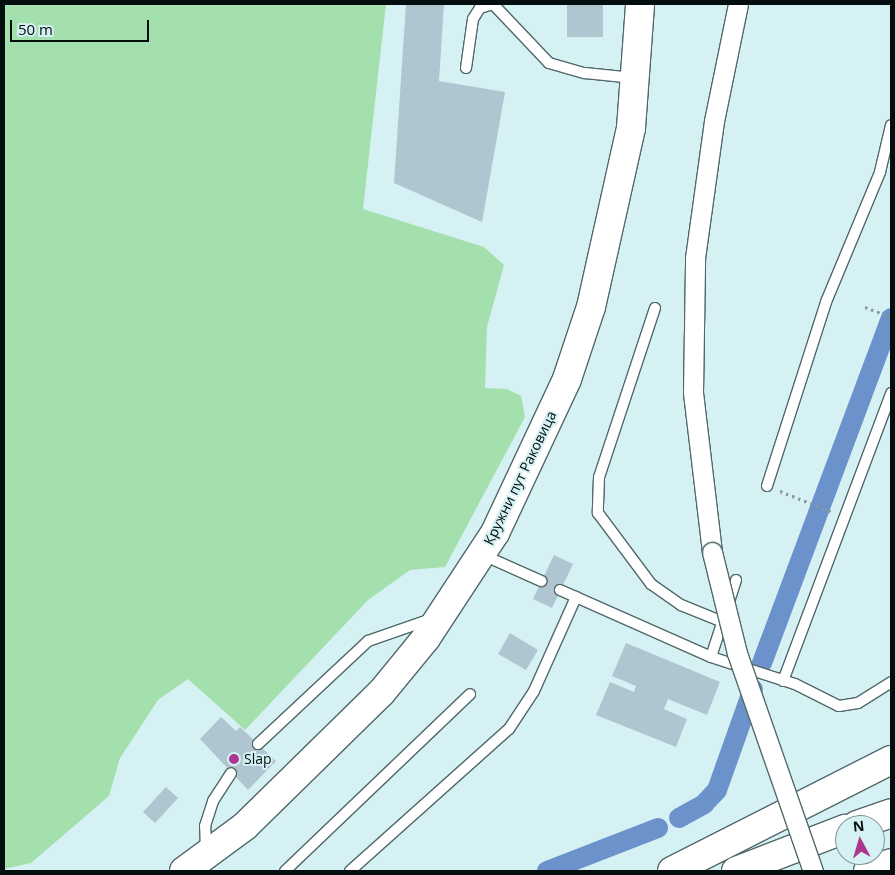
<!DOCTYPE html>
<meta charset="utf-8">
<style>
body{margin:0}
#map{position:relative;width:895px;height:875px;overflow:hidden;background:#d6f1f3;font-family:"Open Sans",sans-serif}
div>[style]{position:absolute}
.green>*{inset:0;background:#a3e0ad}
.canal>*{height:20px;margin:-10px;padding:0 10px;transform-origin:10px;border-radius:10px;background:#6b92ca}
.building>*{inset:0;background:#afc5d0}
.path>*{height:3px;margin-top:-1.5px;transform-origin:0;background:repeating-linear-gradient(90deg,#859a9b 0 2.5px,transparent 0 6.5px)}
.roads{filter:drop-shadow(1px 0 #51686a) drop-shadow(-1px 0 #51686a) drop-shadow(0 1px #51686a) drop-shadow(0 -1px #51686a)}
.lane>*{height:10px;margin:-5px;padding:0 5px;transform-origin:5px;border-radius:5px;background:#fff}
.street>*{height:19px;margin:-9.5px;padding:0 9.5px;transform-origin:9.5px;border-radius:9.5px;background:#fff}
.secondary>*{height:28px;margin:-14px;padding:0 14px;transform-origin:14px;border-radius:14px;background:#fff}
.highway>*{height:28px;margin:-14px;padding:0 14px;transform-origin:14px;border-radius:14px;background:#fff}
.bridges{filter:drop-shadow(1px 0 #51686a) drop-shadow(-1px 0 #51686a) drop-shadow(0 1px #51686a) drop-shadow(0 -1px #51686a)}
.street-bridge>*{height:19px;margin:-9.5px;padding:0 9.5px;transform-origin:9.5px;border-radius:9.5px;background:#fff}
.dots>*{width:14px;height:14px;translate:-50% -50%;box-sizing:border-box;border:2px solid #d6f1f3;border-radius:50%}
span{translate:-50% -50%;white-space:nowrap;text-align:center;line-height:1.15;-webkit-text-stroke:4px #d6f1f3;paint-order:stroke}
.street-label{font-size:14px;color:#050e0f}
.poi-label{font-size:14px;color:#050e0f}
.left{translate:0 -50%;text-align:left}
.frame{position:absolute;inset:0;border:5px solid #050e0f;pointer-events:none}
.north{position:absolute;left:835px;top:815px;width:50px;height:50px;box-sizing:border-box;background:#d6f1f3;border:1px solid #829698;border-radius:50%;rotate:354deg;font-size:14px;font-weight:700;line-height:20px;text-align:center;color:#050e0f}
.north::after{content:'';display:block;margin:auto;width:18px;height:22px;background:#ab3790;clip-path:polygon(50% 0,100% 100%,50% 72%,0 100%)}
.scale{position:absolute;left:10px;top:20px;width:139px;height:22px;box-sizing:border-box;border:2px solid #050e0f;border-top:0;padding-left:6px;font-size:15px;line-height:18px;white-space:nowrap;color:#050e0f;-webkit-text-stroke:4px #d6f1f3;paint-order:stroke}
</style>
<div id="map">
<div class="green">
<div style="clip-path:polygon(4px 4px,386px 4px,363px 209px,484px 247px,504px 265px,487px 327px,485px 388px,507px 389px,521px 396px,525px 417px,445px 567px,410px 570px,368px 600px,245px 730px,188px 679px,158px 700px,120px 758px,109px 796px,31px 863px,4px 869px)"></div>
</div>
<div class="canal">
<div style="left:762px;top:663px;width:368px;rotate:-69.5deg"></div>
<div style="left:679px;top:818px;width:29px;rotate:-29deg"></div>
<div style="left:704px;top:804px;width:19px;rotate:-47deg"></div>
<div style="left:717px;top:790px;width:107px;rotate:-70.4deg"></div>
<div style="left:547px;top:871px;width:119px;rotate:-21.2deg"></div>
</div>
<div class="building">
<div style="clip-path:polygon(406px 4px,444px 4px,439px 81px,505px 92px,482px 222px,394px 183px)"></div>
<div style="clip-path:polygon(567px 4px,603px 4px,603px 37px,567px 37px)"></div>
<div style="clip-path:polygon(554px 555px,573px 564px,552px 608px,533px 599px)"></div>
<div style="clip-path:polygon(510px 633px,538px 650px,526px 670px,498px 654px)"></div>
<div style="clip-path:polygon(626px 643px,720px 682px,707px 715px,668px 699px,664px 709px,687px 719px,676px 747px,596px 715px,610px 682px,634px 692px,636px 686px,612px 676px)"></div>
<div style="clip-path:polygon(221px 717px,236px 731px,240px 727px,276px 761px,248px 790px,200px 739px)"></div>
<div style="clip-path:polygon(166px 787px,178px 798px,155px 823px,143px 812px)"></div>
</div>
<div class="path">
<div style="left:865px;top:307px;width:28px;rotate:21deg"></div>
<div style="left:780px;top:491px;width:56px;rotate:22deg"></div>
</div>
<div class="roads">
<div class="lane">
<div style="left:466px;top:68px;width:49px;rotate:-81.9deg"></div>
<div style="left:473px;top:19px;width:13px;rotate:-58deg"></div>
<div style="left:480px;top:8px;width:14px;rotate:-17deg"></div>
<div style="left:493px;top:4px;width:81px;rotate:46.5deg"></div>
<div style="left:549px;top:63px;width:37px;rotate:16deg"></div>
<div style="left:585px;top:73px;width:49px;rotate:5.8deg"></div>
<div style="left:655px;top:308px;width:178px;rotate:108.3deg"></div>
<div style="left:599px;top:477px;width:36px;rotate:92deg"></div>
<div style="left:598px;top:513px;width:89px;rotate:53.3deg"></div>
<div style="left:651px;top:584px;width:37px;rotate:35deg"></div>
<div style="left:681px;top:605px;width:45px;rotate:22deg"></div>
<div style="left:767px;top:486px;width:193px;rotate:-72.2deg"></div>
<div style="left:826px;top:302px;width:141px;rotate:-67.4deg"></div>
<div style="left:880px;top:172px;width:48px;rotate:-76.8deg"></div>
<div style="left:483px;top:555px;width:64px;rotate:24.1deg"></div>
<div style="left:560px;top:590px;width:165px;rotate:23.9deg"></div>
<div style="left:711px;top:657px;width:88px;rotate:17.8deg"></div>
<div style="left:795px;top:684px;width:49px;rotate:26.6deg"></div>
<div style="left:839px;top:706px;width:19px;rotate:-9deg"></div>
<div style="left:858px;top:703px;width:39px;rotate:-32deg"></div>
<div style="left:711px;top:657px;width:81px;rotate:-72deg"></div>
<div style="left:783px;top:681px;width:308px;rotate:-69.4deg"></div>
<div style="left:258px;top:744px;width:151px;rotate:-43.1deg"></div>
<div style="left:368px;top:641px;width:70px;rotate:-19.2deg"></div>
<div style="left:206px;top:850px;width:24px;rotate:-92deg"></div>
<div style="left:205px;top:826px;width:26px;rotate:-72deg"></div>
<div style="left:213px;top:801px;width:33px;rotate:-57deg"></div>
<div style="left:285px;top:871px;width:256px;rotate:-43.7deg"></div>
<div style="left:350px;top:871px;width:213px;rotate:-41.8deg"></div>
<div style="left:509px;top:729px;width:45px;rotate:-56.7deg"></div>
<div style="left:534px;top:691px;width:103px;rotate:-65.9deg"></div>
</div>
<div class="street">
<div style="left:712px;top:552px;width:161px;rotate:-96.8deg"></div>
<div style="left:693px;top:392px;width:134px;rotate:-89.1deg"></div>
<div style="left:695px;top:258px;width:138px;rotate:-82.1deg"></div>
<div style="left:714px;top:121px;width:119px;rotate:-78.4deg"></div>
</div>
<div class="secondary">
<div style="left:184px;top:871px;width:76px;rotate:-36.4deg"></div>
<div style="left:245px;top:826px;width:190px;rotate:-44.4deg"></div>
<div style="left:381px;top:693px;width:71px;rotate:-50.7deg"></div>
<div style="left:426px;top:638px;width:126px;rotate:-56.7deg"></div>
<div style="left:495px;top:533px;width:170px;rotate:-64.9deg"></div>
<div style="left:567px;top:379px;width:76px;rotate:-71.6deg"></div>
<div style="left:591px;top:307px;width:183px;rotate:-77.4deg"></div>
<div style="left:631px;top:128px;width:124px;rotate:-85.8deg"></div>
</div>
<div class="highway">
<div style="left:857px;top:825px;width:36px;rotate:-19deg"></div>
<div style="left:672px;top:871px;width:246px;rotate:-26.9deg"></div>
<div style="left:736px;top:871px;width:117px;rotate:-21.1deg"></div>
<div style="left:868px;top:871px;width:24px;rotate:-19deg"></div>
</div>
</div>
<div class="bridges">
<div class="street-bridge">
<div style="left:712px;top:552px;width:104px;rotate:76.1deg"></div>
<div style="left:737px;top:653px;width:231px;rotate:70.8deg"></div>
</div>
</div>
<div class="dots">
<div style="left:234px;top:759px;background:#ab3790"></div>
</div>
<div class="street-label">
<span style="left:520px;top:478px;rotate:-64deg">Кружни пут Раковица</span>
</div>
<div class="poi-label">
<span class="left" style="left:244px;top:759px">Slap</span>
</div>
<div class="frame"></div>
<div class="north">N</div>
<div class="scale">50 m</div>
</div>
